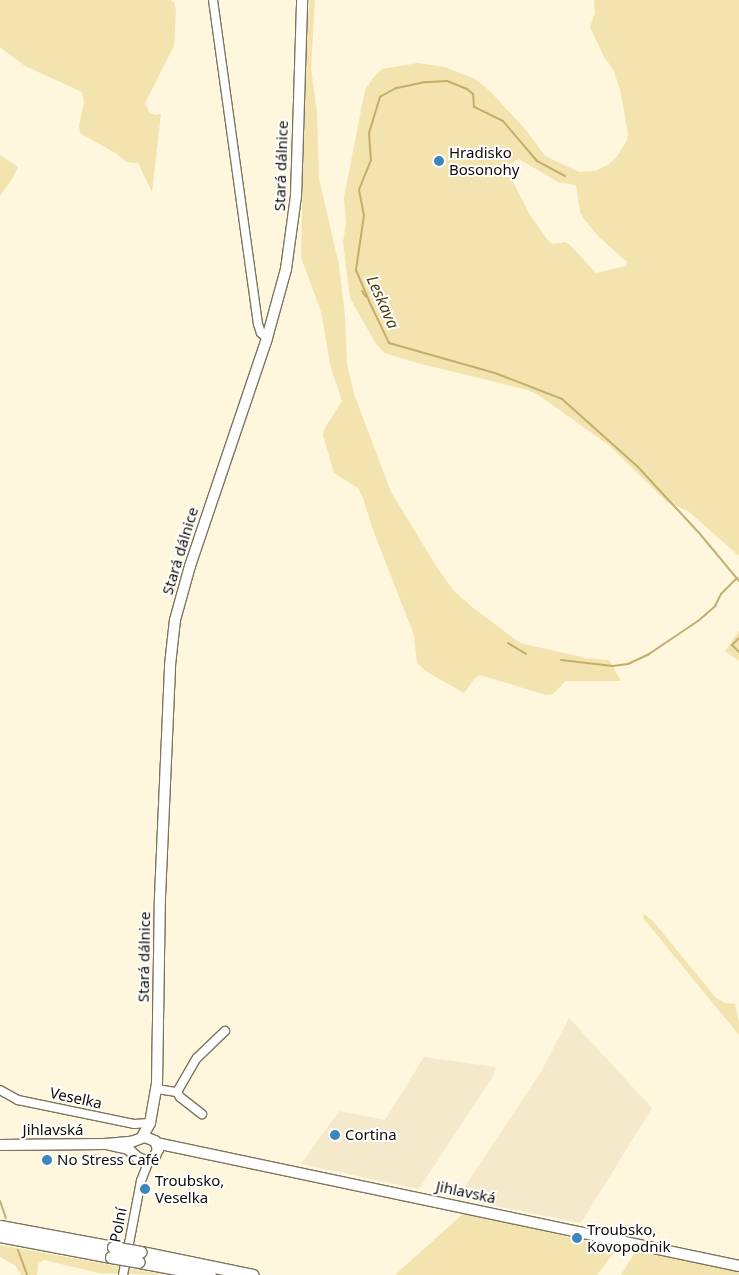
<!DOCTYPE html>
<meta charset="utf-8">
<style>
body{margin:0}
#map{position:relative;width:739px;height:1275px;overflow:hidden;background:#fef6dd;font-family:"Noto Sans",sans-serif}
div>[style]{position:absolute}
.built>*{inset:0;background:#f4e9ca}
.green>*{inset:0;background:#f3e3af}
.stream>*{height:2px;margin:-1px;padding:0 1px;transform-origin:1px;border-radius:1px;background:#c3ae6c}
.roads{filter:drop-shadow(1px 0 #7c755f) drop-shadow(-1px 0 #7c755f) drop-shadow(0 1px #7c755f) drop-shadow(0 -1px #7c755f)}
.minor>*{height:8px;margin:-4px;padding:0 4px;transform-origin:4px;border-radius:4px;background:#fff}
.major>*{height:10px;margin:-5px;padding:0 5px;transform-origin:5px;border-radius:5px;background:#fff}
.highway>*{height:11px;margin:-5.5px;padding:0 5.5px;transform-origin:5.5px;border-radius:5.5px;background:#fff}
.bridges{filter:drop-shadow(1px 0 #7c755f) drop-shadow(-1px 0 #7c755f) drop-shadow(0 1px #7c755f) drop-shadow(0 -1px #7c755f)}
.highway-bridge>*{height:11px;margin:-5.5px;padding:0 5.5px;transform-origin:5.5px;border-radius:5.5px;background:#fff}
.dots>*{width:14px;height:14px;translate:-50% -50%;box-sizing:border-box;border:2px solid #fff;border-radius:50%}
span{translate:-50% -50%;white-space:nowrap;text-align:center;line-height:1.15;-webkit-text-stroke:4px #fff;paint-order:stroke}
.poi-label{font-size:15px;color:#0e0c04}
.left{translate:0 -50%;text-align:left}
.street-label{font-size:15px;color:#0e0c04}
.water-label{font-size:16px;color:#4e3f09;font-style:italic}
</style>
<div id="map">
<div class="built">
<div style="clip-path:polygon(569px 1018px,652px 1108px,581px 1223px,457px 1198px,542px 1070px)"></div>
<div style="clip-path:polygon(424px 1057px,496px 1067px,492px 1078px,419px 1189px,301px 1164px,339px 1111px,385px 1120px)"></div>
</div>
<div class="green">
<div style="clip-path:polygon(0 0,171px 0,174px 2px,176px 10px,174px 46px,145px 103px,149px 112px,155px 115px,161px 114px,152px 192px,138px 163px,126px 162px,117px 154px,80px 133px,79px 125px,84px 102px,82px 92px,25px 66px,0 47px)"></div>
<div style="clip-path:polygon(310px 0,315px 0,311px 68px,317px 113px,319px 179px,339px 265px,345px 316px,347px 364px,354px 394px,391px 492px,438px 569px,454px 591px,472px 607px,520px 643px,586px 658px,609px 660px,621px 681px,566px 681px,553px 694px,546px 695px,480px 675px,475px 678px,464px 693px,427px 672px,417px 663px,414px 635px,373px 530px,363px 498px,358px 488px,334px 473px,323px 435px,325px 428px,342px 401px,331px 368px,321px 312px,301px 257px,306px 29px)"></div>
<div style="clip-path:polygon(evenodd,594px 0,739px 0,739px 556px,688px 511px,667px 502px,610px 446px,540px 396px,528px 390px,417px 363px,385px 353px,376px 344px,350px 298px,343px 242px,346px 224px,344px 197px,365px 90px,373px 78px,382px 69px,418px 63px,445px 67px,475px 79px,490px 91px,525px 129px,545px 156px,579px 172px,595px 171px,608px 165px,618px 155px,627px 140px,628px 133px,620px 89px,613px 69px,604px 57px,590px 27px,595px 13px,594px 0,519px 159px,558px 182px,576px 185px,580px 212px,584px 219px,598px 236px,627px 262px,626px 266px,596px 273px,570px 245px,565px 242px,554px 244px,549px 242px,530px 215px,509px 174px,509px 164px,519px 159px)"></div>
<div style="clip-path:polygon(0 155px,18px 167px,12px 179px,0 196px)"></div>
<div style="clip-path:polygon(739px 631px,739px 661px,725px 651px)"></div>
<div style="clip-path:polygon(644px 914px,653px 921px,716px 998px,725px 1003px,735px 1004px,739px 1022px,739px 1035px,643px 918px)"></div>
<div style="clip-path:polygon(464px 1213px,617px 1248px,597px 1275px,395px 1275px)"></div>
<div style="clip-path:polygon(0 1245px,166px 1275px,99px 1273px,44px 1260px,38px 1264px,37px 1275px,21px 1275px,15px 1265px,0 1257px)"></div>
<div style="clip-path:polygon(636px 1251px,739px 1271px,739px 1275px,621px 1275px)"></div>
</div>
<div class="stream">
<div style="left:565px;top:176px;width:32px;rotate:-152deg"></div>
<div style="left:537px;top:161px;width:52px;rotate:-130.4deg"></div>
<div style="left:503px;top:121px;width:32px;rotate:-154deg"></div>
<div style="left:474px;top:107px;width:13px;rotate:-94deg"></div>
<div style="left:473px;top:94px;width:8px;rotate:-140deg"></div>
<div style="left:467px;top:89px;width:22px;rotate:-158deg"></div>
<div style="left:447px;top:81px;width:22px;rotate:177deg"></div>
<div style="left:425px;top:82px;width:30px;rotate:168deg"></div>
<div style="left:396px;top:88px;width:18px;rotate:151deg"></div>
<div style="left:380px;top:97px;width:38px;rotate:107deg"></div>
<div style="left:369px;top:133px;width:27px;rotate:86deg"></div>
<div style="left:371px;top:160px;width:32px;rotate:112deg"></div>
<div style="left:359px;top:190px;width:25px;rotate:79deg"></div>
<div style="left:364px;top:215px;width:56px;rotate:98.3deg"></div>
<div style="left:356px;top:270px;width:34px;rotate:67deg"></div>
<div style="left:369px;top:301px;width:47px;rotate:64.5deg"></div>
<div style="left:389px;top:343px;width:110px;rotate:15.8deg"></div>
<div style="left:495px;top:373px;width:72px;rotate:21.2deg"></div>
<div style="left:562px;top:399px;width:102px;rotate:41.8deg"></div>
<div style="left:638px;top:467px;width:91px;rotate:47.2deg"></div>
<div style="left:700px;top:534px;width:61px;rotate:50.3deg"></div>
<div style="left:362px;top:291px;width:7px;rotate:56deg"></div>
<div style="left:739px;top:638px;width:10px;rotate:135deg"></div>
<div style="left:732px;top:645px;width:10px;rotate:45deg"></div>
<div style="left:508px;top:643px;width:21px;rotate:31deg"></div>
<div style="left:561px;top:660px;width:52px;rotate:6.6deg"></div>
<div style="left:613px;top:666px;width:15px;rotate:-8deg"></div>
<div style="left:628px;top:664px;width:23px;rotate:-25deg"></div>
<div style="left:649px;top:654px;width:59px;rotate:-34deg"></div>
<div style="left:698px;top:621px;width:23px;rotate:-41deg"></div>
<div style="left:715px;top:606px;width:13px;rotate:-63deg"></div>
<div style="left:721px;top:594px;width:23px;rotate:-45deg"></div>
<div style="left:0;top:1201px;width:18px;rotate:71deg"></div>
<div style="left:18px;top:1250px;width:27px;rotate:70deg"></div>
</div>
<div class="roads">
<div class="minor">
<div style="left:213px;top:0;width:327px;rotate:82.1deg"></div>
<div style="left:258px;top:324px;width:9px;rotate:72deg"></div>
<div style="left:261px;top:333px;width:8px;rotate:40deg"></div>
<div style="left:157px;top:1089px;width:20px;rotate:9deg"></div>
<div style="left:177px;top:1092px;width:6px;rotate:59deg"></div>
<div style="left:180px;top:1097px;width:28px;rotate:38deg"></div>
<div style="left:0;top:1090px;width:21px;rotate:29deg"></div>
<div style="left:18px;top:1100px;width:118px;rotate:11.7deg"></div>
<div style="left:134px;top:1124px;width:16px;rotate:-4deg"></div>
<div style="left:177px;top:1092px;width:39px;rotate:-60deg"></div>
<div style="left:197px;top:1058px;width:39px;rotate:-44deg"></div>
<div style="left:123px;top:1275px;width:96px;rotate:-79.2deg"></div>
<div style="left:141px;top:1181px;width:22px;rotate:-69deg"></div>
</div>
<div class="major">
<div style="left:142px;top:1137px;width:16px;rotate:-60deg"></div>
<div style="left:150px;top:1123px;width:40px;rotate:-80deg"></div>
<div style="left:157px;top:1084px;width:187px;rotate:-89.1deg"></div>
<div style="left:160px;top:897px;width:232px;rotate:-87.5deg"></div>
<div style="left:170px;top:665px;width:45px;rotate:-83.7deg"></div>
<div style="left:175px;top:620px;width:56px;rotate:-74.5deg"></div>
<div style="left:190px;top:566px;width:241px;rotate:-71.3deg"></div>
<div style="left:267px;top:338px;width:72px;rotate:-74.6deg"></div>
<div style="left:286px;top:269px;width:74px;rotate:-82.2deg"></div>
<div style="left:296px;top:196px;width:196px;rotate:-88.2deg"></div>
<div style="left:156px;top:1143px;width:596px;rotate:11.91deg"></div>
<div style="left:0;top:1145px;width:106px;rotate:-0.5deg"></div>
<div style="left:106px;top:1144px;width:25px;rotate:-5deg"></div>
<div style="left:131px;top:1142px;width:15px;rotate:-20deg"></div>
<div style="left:145px;top:1137px;width:11px;rotate:22deg"></div>
<div style="left:155px;top:1141px;width:9px;rotate:69deg"></div>
<div style="left:158px;top:1149px;width:8px;rotate:113deg"></div>
<div style="left:155px;top:1156px;width:10px;rotate:151deg"></div>
<div style="left:146px;top:1161px;width:9px;rotate:-159deg"></div>
<div style="left:138px;top:1158px;width:13px;rotate:-138deg"></div>
<div style="left:128px;top:1149px;width:23px;rotate:-167deg"></div>
</div>
<div class="highway">
<div style="left:0;top:1226px;width:115px;rotate:10.5deg"></div>
<div style="left:0;top:1236px;width:113px;rotate:10.7deg"></div>
<div style="left:141px;top:1252px;width:114px;rotate:11.6deg"></div>
<div style="left:139px;top:1262px;width:72px;rotate:10.4deg"></div>
</div>
</div>
<div class="bridges">
<div class="highway-bridge">
<div style="left:113px;top:1247px;width:28px;rotate:10deg"></div>
<div style="left:111px;top:1257px;width:28px;rotate:10deg"></div>
</div>
</div>
<div class="dots">
<div style="left:439px;top:161px;background:#3d86ba"></div>
<div style="left:335px;top:1135px;background:#3d86ba"></div>
<div style="left:47px;top:1160px;background:#3d86ba"></div>
<div style="left:145px;top:1189px;background:#3d86ba"></div>
<div style="left:577px;top:1238px;background:#3d86ba"></div>
</div>
<div class="poi-label">
<span class="left" style="left:449px;top:161px">Hradisko<br>Bosonohy</span>
<span class="left" style="left:345px;top:1135px">Cortina</span>
<span class="left" style="left:57px;top:1160px">No Stress Café</span>
<span class="left" style="left:155px;top:1189px">Troubsko,<br>Veselka</span>
<span class="left" style="left:587px;top:1238px">Troubsko,<br>Kovopodnik</span>
</div>
<div class="street-label">
<span style="left:281px;top:166px;rotate:-88deg">Stará dálnice</span>
<span style="left:180px;top:551px;rotate:-73deg">Stará dálnice</span>
<span style="left:144px;top:957px;rotate:-89deg">Stará dálnice</span>
<span style="left:76px;top:1098px;rotate:12deg">Veselka</span>
<span style="left:53px;top:1130px">Jihlavská</span>
<span style="left:466px;top:1192px;rotate:12deg">Jihlavská</span>
<span style="left:118px;top:1225px;rotate:-79deg">Polní</span>
</div>
<div class="water-label">
<span style="left:383px;top:302px;rotate:66deg">Leskava</span>
</div>
</div>
